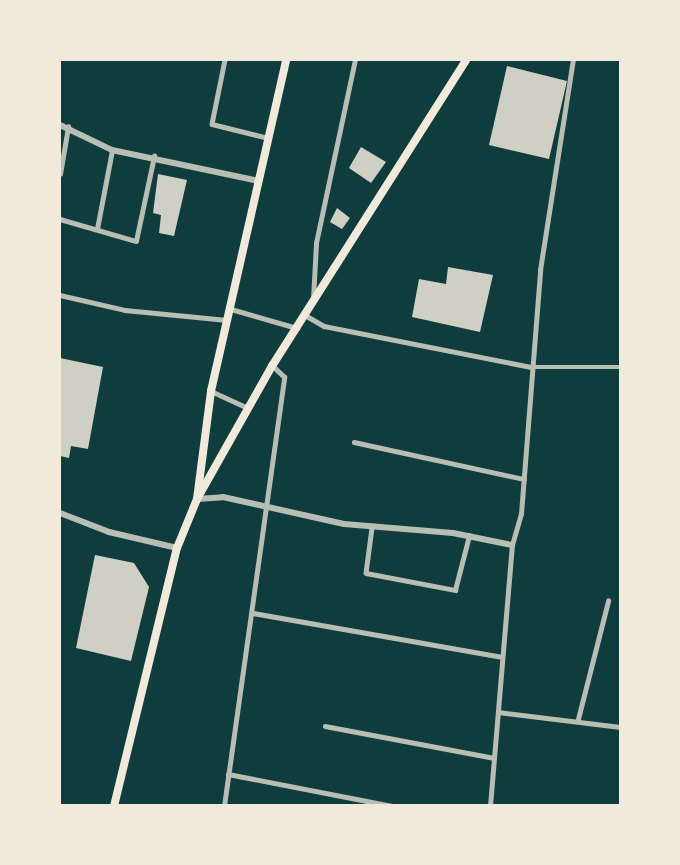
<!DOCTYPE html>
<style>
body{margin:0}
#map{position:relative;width:680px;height:865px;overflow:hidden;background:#0f3d3e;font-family:Arial,sans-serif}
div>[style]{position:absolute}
.building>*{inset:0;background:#cfcfc3}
.minor>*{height:4.5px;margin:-2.25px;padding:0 2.25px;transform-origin:2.25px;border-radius:2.25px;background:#b8beb3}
.tertiary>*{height:6px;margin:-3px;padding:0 3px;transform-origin:3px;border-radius:3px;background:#b8beb3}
.primary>*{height:8px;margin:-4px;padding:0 4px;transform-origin:4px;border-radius:4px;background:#f1e9da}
.trunk>*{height:8px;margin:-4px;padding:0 4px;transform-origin:4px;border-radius:4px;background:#f1e9da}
span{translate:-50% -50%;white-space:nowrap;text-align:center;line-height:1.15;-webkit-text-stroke:7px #f1e9da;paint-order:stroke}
.frame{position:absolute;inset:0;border:61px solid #f1e9da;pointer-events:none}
</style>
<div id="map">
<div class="building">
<div style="clip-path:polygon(507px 66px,567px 81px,549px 159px,489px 145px)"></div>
<div style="clip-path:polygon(361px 147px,386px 162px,371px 183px,349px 168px)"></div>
<div style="clip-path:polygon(158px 174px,187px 180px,174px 236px,159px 233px,161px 215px,153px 213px)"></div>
<div style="clip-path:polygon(337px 208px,350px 218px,342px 229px,330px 222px)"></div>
<div style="clip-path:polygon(448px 267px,493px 275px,480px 332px,412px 317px,419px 279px,446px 284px)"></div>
<div style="clip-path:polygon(60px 358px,103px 367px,88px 449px,71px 446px,69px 458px,60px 456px)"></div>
<div style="clip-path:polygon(95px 555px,134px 563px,149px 587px,131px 661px,76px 648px)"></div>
</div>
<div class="minor">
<div style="left:225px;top:60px;width:65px;rotate:101.5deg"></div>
<div style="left:212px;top:124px;width:58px;rotate:14deg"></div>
<div style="left:60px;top:174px;width:48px;rotate:-80.3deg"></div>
<div style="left:60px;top:219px;width:79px;rotate:16.1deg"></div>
<div style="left:136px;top:241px;width:87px;rotate:-78deg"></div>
<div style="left:97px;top:229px;width:80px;rotate:-79.2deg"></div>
<div style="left:60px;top:295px;width:67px;rotate:13deg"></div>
<div style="left:125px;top:310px;width:102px;rotate:5.6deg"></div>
<div style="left:313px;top:299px;width:56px;rotate:-86.9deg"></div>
<div style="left:316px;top:243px;width:187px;rotate:-78deg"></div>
<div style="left:231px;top:309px;width:69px;rotate:16.1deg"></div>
<div style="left:305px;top:315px;width:22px;rotate:30deg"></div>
<div style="left:324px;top:326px;width:212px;rotate:11.2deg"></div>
<div style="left:532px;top:367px;width:88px"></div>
<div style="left:211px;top:391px;width:41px;rotate:24.7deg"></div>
<div style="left:354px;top:442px;width:174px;rotate:12.3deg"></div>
<div style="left:372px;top:528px;width:45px;rotate:97.6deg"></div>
<div style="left:366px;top:573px;width:91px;rotate:10.8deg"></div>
<div style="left:455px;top:590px;width:56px;rotate:-75.5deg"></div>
<div style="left:253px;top:613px;width:253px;rotate:10deg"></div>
<div style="left:498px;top:712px;width:123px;rotate:7deg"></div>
<div style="left:578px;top:719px;width:122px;rotate:-75.7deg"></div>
<div style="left:325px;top:726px;width:172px;rotate:10.7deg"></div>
<div style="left:228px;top:774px;width:167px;rotate:11deg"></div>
<div style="left:224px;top:806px;width:433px;rotate:-82deg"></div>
<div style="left:284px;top:377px;width:16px;rotate:-137deg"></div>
<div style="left:490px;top:806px;width:262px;rotate:-85.2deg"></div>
<div style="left:512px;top:545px;width:32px;rotate:-74deg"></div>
<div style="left:521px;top:514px;width:245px;rotate:-85.5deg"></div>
<div style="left:540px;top:270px;width:213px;rotate:-81.1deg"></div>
</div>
<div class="tertiary">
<div style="left:60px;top:125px;width:58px;rotate:25.7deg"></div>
<div style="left:112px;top:150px;width:150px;rotate:11.9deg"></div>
<div style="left:197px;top:499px;width:26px;rotate:-4deg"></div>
<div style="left:223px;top:497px;width:124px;rotate:12.6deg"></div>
<div style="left:344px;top:524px;width:109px;rotate:4.7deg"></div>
<div style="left:453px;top:533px;width:60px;rotate:11.5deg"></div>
<div style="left:60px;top:513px;width:53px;rotate:21.2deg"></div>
<div style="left:109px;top:532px;width:70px;rotate:13.2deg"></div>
</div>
<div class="primary">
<div style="left:197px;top:499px;width:109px;rotate:-82.6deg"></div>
<div style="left:211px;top:391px;width:339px;rotate:-77.2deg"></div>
</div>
<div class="trunk">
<div style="left:114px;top:806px;width:266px;rotate:-76.3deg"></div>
<div style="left:177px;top:548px;width:53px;rotate:-67.8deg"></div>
<div style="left:197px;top:499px;width:153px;rotate:-60.6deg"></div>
<div style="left:272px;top:366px;width:362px;rotate:-57.6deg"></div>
</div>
<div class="frame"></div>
</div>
